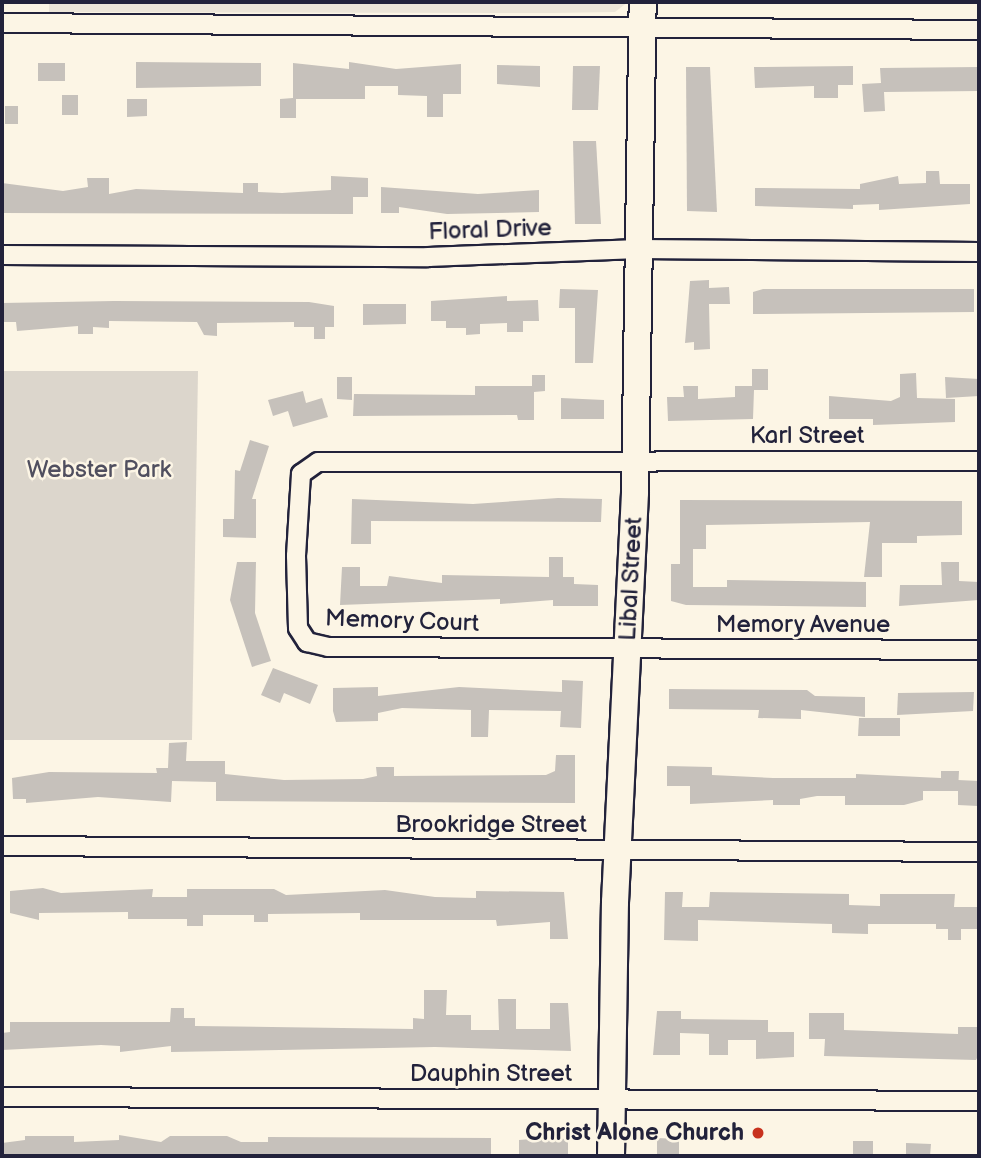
<!DOCTYPE html>
<style>
body{margin:0}
#map{position:relative;width:981px;height:1158px;overflow:hidden;background:#fcf5e5;font-family:"Balsamiq Sans",sans-serif}
div>[style]{position:absolute}
.built>*{inset:0;background:#ece5d8}
.green>*{inset:0;background:#dcd6cc}
.building>*{inset:0;background:#c6c1bb}
.roads{filter:drop-shadow(2px 0 #22223b) drop-shadow(-2px 0 #22223b) drop-shadow(0 2px #22223b) drop-shadow(0 -2px #22223b)}
.street>*{height:18px;margin:-9px;padding:0 9px;transform-origin:9px;border-radius:9px;background:#fcf5e5}
.secondary>*{height:26px;margin:-13px;padding:0 13px;transform-origin:13px;border-radius:13px;background:#fcf5e5}
.dots>*{width:19px;height:19px;translate:-50% -50%;box-sizing:border-box;border:4px solid #fcf5e5;border-radius:50%}
span{translate:-50% -50%;white-space:nowrap;text-align:center;line-height:1.15;-webkit-text-stroke:5px #fcf5e5;paint-order:stroke}
.street-label{font-size:24px;color:#22223b}
.park-label{font-size:24px;color:#504f5f}
.poi-label{font-size:24px;color:#22223b;font-weight:700}
.right{translate:-100% -50%;text-align:right}
.frame{position:absolute;inset:0;border:4px solid #22223b;pointer-events:none}
</style>
<div id="map">
<div class="built">
<div style="clip-path:polygon(49px 2px,628px 2px,615px 12px,553px 13px,49px 12px)"></div>
</div>
<div class="green">
<div style="clip-path:polygon(2px 371px,198px 371px,192px 740px,2px 740px)"></div>
</div>
<div class="building">
<div style="clip-path:polygon(136px 62px,261px 63px,261px 86px,136px 88px)"></div>
<div style="clip-path:polygon(349px 62px,396px 69px,461px 64px,461px 94px,443px 94px,443px 117px,427px 117px,427px 96px,398px 95px,398px 86px,365px 86px,365px 99px,296px 99px,296px 118px,280px 118px,280px 99px,293px 98px,293px 63px,349px 69px)"></div>
<div style="clip-path:polygon(38px 63px,65px 63px,65px 81px,38px 81px)"></div>
<div style="clip-path:polygon(497px 65px,540px 66px,540px 87px,497px 84px)"></div>
<div style="clip-path:polygon(573px 66px,600px 66px,598px 110px,572px 110px)"></div>
<div style="clip-path:polygon(853px 66px,853px 85px,838px 85px,838px 98px,814px 98px,814px 86px,755px 88px,754px 67px)"></div>
<div style="clip-path:polygon(686px 67px,710px 67px,717px 212px,687px 211px)"></div>
<div style="clip-path:polygon(979px 67px,979px 91px,884px 92px,885px 111px,864px 112px,862px 84px,881px 83px,880px 68px)"></div>
<div style="clip-path:polygon(62px 95px,78px 95px,78px 115px,62px 115px)"></div>
<div style="clip-path:polygon(127px 99px,147px 99px,147px 116px,127px 117px)"></div>
<div style="clip-path:polygon(5px 106px,18px 106px,18px 124px,5px 124px)"></div>
<div style="clip-path:polygon(573px 141px,596px 141px,601px 224px,575px 224px)"></div>
<div style="clip-path:polygon(926px 171px,939px 171px,940px 184px,970px 184px,970px 204px,879px 210px,879px 204px,853px 205px,853px 209px,755px 206px,755px 188px,860px 189px,860px 184px,898px 176px,899px 184px,926px 183px)"></div>
<div style="clip-path:polygon(331px 176px,368px 178px,368px 197px,353px 197px,353px 214px,2px 213px,2px 183px,63px 191px,88px 187px,87px 178px,109px 178px,109px 194px,136px 189px,243px 193px,243px 183px,258px 183px,258px 192px,282px 193px,331px 190px)"></div>
<div style="clip-path:polygon(381px 187px,478px 194px,539px 190px,539px 212px,447px 214px,399px 207px,399px 213px,381px 213px)"></div>
<div style="clip-path:polygon(709px 280px,709px 288px,729px 287px,730px 304px,709px 304px,710px 349px,694px 350px,694px 342px,685px 343px,690px 281px)"></div>
<div style="clip-path:polygon(560px 289px,598px 290px,593px 363px,575px 363px,575px 308px,559px 308px)"></div>
<div style="clip-path:polygon(763px 289px,974px 289px,974px 312px,753px 314px,753px 292px)"></div>
<div style="clip-path:polygon(507px 296px,507px 301px,538px 300px,539px 321px,523px 321px,523px 332px,507px 332px,507px 323px,480px 324px,480px 334px,466px 335px,466px 328px,446px 328px,446px 321px,431px 321px,431px 301px)"></div>
<div style="clip-path:polygon(114px 301px,309px 302px,334px 306px,334px 327px,325px 327px,325px 339px,314px 339px,314px 327px,294px 327px,294px 322px,217px 323px,217px 336px,204px 335px,197px 322px,109px 321px,109px 328px,93px 327px,93px 334px,78px 334px,78px 326px,17px 331px,16px 322px,3px 322px,2px 303px)"></div>
<div style="clip-path:polygon(363px 304px,406px 304px,406px 324px,363px 325px)"></div>
<div style="clip-path:polygon(752px 369px,768px 369px,768px 390px,754px 390px,753px 419px,668px 421px,667px 397px,684px 397px,683px 386px,698px 386px,698px 399px,735px 397px,735px 386px,752px 386px)"></div>
<div style="clip-path:polygon(916px 373px,917px 398px,955px 399px,955px 422px,873px 425px,873px 419px,829px 419px,829px 396px,891px 401px,900px 397px,900px 374px)"></div>
<div style="clip-path:polygon(532px 375px,545px 375px,545px 391px,534px 392px,534px 420px,518px 420px,517px 415px,353px 416px,354px 394px,475px 395px,475px 386px,532px 386px)"></div>
<div style="clip-path:polygon(337px 377px,352px 377px,352px 400px,337px 399px)"></div>
<div style="clip-path:polygon(945px 377px,979px 379px,979px 396px,946px 398px)"></div>
<div style="clip-path:polygon(303px 391px,306px 403px,322px 398px,328px 417px,293px 427px,288px 411px,273px 416px,268px 400px)"></div>
<div style="clip-path:polygon(561px 398px,604px 400px,604px 419px,561px 419px)"></div>
<div style="clip-path:polygon(250px 440px,269px 446px,252px 499px,256px 499px,256px 538px,223px 537px,223px 519px,234px 519px,235px 470px,240px 471px)"></div>
<div style="clip-path:polygon(558px 498px,602px 499px,601px 522px,371px 521px,371px 544px,351px 544px,352px 499px,473px 504px)"></div>
<div style="clip-path:polygon(680px 500px,962px 501px,962px 535px,917px 536px,917px 543px,882px 543px,882px 577px,864px 577px,870px 522px,706px 525px,706px 549px,693px 549px,693px 587px,727px 587px,727px 580px,866px 582px,866px 607px,686px 605px,671px 601px,671px 564px,680px 564px)"></div>
<div style="clip-path:polygon(549px 557px,563px 557px,563px 577px,574px 577px,574px 584px,598px 585px,598px 606px,553px 606px,553px 600px,500px 604px,500px 599px,340px 605px,342px 567px,360px 567px,360px 586px,387px 586px,389px 576px,442px 583px,442px 575px,549px 577px)"></div>
<div style="clip-path:polygon(237px 562px,256px 562px,255px 613px,271px 661px,252px 667px,230px 600px)"></div>
<div style="clip-path:polygon(941px 562px,959px 562px,959px 581px,979px 582px,979px 600px,899px 606px,900px 585px,942px 585px)"></div>
<div style="clip-path:polygon(273px 668px,318px 685px,310px 704px,284px 693px,280px 703px,261px 695px)"></div>
<div style="clip-path:polygon(562px 680px,583px 681px,581px 728px,560px 727px,561px 711px,489px 710px,488px 737px,471px 737px,471px 710px,402px 708px,378px 713px,378px 721px,336px 722px,333px 711px,333px 688px,378px 687px,378px 696px,459px 687px,562px 692px)"></div>
<div style="clip-path:polygon(669px 689px,807px 690px,815px 696px,865px 697px,865px 717px,801px 710px,801px 719px,758px 718px,759px 710px,669px 709px)"></div>
<div style="clip-path:polygon(974px 692px,973px 711px,897px 715px,898px 693px)"></div>
<div style="clip-path:polygon(859px 718px,900px 718px,900px 736px,858px 736px)"></div>
<div style="clip-path:polygon(187px 742px,186px 761px,225px 761px,225px 774px,284px 780px,363px 779px,377px 776px,376px 767px,394px 767px,394px 776px,546px 775px,555px 771px,556px 755px,575px 755px,575px 803px,216px 801px,216px 782px,172px 781px,171px 802px,98px 797px,26px 803px,26px 799px,13px 799px,12px 778px,49px 772px,157px 773px,156px 768px,168px 768px,169px 743px)"></div>
<div style="clip-path:polygon(667px 766px,712px 767px,712px 775px,773px 778px,856px 778px,856px 774px,941px 778px,941px 771px,959px 771px,958px 791px,923px 791px,923px 800px,904px 805px,845px 805px,845px 796px,817px 796px,800px 799px,800px 805px,773px 805px,773px 800px,690px 804px,690px 786px,667px 786px)"></div>
<div style="clip-path:polygon(958px 780px,979px 781px,978px 806px,958px 805px)"></div>
<div style="clip-path:polygon(43px 888px,61px 893px,153px 889px,152px 897px,187px 897px,187px 889px,274px 889px,286px 895px,385px 890px,435px 897px,476px 898px,476px 891px,564px 892px,568px 939px,550px 939px,550px 922px,497px 926px,496px 920px,360px 920px,360px 913px,268px 914px,268px 922px,254px 922px,254px 915px,203px 915px,203px 926px,187px 926px,187px 919px,128px 919px,128px 912px,39px 913px,39px 920px,10px 913px,10px 891px)"></div>
<div style="clip-path:polygon(665px 892px,683px 892px,682px 907px,709px 907px,710px 892px,849px 894px,849px 905px,880px 906px,880px 894px,955px 894px,954px 907px,979px 907px,979px 929px,961px 929px,961px 940px,948px 940px,948px 929px,936px 929px,936px 924px,868px 924px,868px 934px,832px 933px,832px 924px,698px 920px,698px 941px,664px 940px)"></div>
<div style="clip-path:polygon(424px 990px,447px 990px,446px 1015px,471px 1015px,471px 1030px,499px 1030px,498px 999px,516px 999px,516px 1029px,550px 1029px,550px 1003px,568px 1003px,571px 1051px,435px 1047px,171px 1052px,171px 1046px,120px 1052px,120px 1046px,101px 1045px,2px 1050px,2px 1033px,10px 1032px,10px 1022px,170px 1022px,171px 1008px,184px 1008px,184px 1018px,195px 1018px,195px 1026px,413px 1029px,413px 1018px,424px 1019px)"></div>
<div style="clip-path:polygon(657px 1011px,681px 1011px,681px 1019px,768px 1020px,768px 1032px,794px 1032px,794px 1057px,756px 1059px,756px 1040px,728px 1040px,728px 1055px,709px 1055px,709px 1034px,680px 1033px,680px 1055px,653px 1055px)"></div>
<div style="clip-path:polygon(809px 1013px,844px 1013px,844px 1030px,958px 1034px,958px 1027px,979px 1027px,979px 1054px,976px 1060px,824px 1056px,825px 1039px,809px 1039px)"></div>
<div style="clip-path:polygon(119px 1135px,161px 1142px,170px 1136px,227px 1136px,241px 1142px,268px 1142px,268px 1137px,491px 1138px,491px 1156px,2px 1156px,2px 1143px,25px 1140px,25px 1136px,74px 1136px,74px 1142px,119px 1140px)"></div>
<div style="clip-path:polygon(556px 1137px,568px 1140px,568px 1156px,519px 1156px,519px 1140px)"></div>
<div style="clip-path:polygon(657px 1138px,679px 1139px,679px 1156px,657px 1156px)"></div>
<div style="clip-path:polygon(853px 1141px,873px 1141px,873px 1156px,853px 1156px)"></div>
<div style="clip-path:polygon(906px 1143px,931px 1144px,930px 1156px,906px 1156px)"></div>
</div>
<div class="roads">
<div class="street">
<div style="left:2px;top:23px;width:977px;rotate:0.41deg"></div>
<div style="left:2px;top:255px;width:426px;rotate:0.3deg"></div>
<div style="left:428px;top:257px;width:211px;rotate:-2.2deg"></div>
<div style="left:639px;top:249px;width:340px;rotate:0.5deg"></div>
<div style="left:979px;top:461px;width:661px;rotate:179.91deg"></div>
<div style="left:318px;top:462px;width:21px;rotate:145deg"></div>
<div style="left:301px;top:474px;width:82px;rotate:93.5deg"></div>
<div style="left:296px;top:556px;width:72px;rotate:88.4deg"></div>
<div style="left:298px;top:628px;width:17px;rotate:57deg"></div>
<div style="left:307px;top:642px;width:22px;rotate:13deg"></div>
<div style="left:328px;top:647px;width:651px;rotate:0.26deg"></div>
<div style="left:2px;top:846px;width:977px;rotate:0.35deg"></div>
<div style="left:2px;top:1097px;width:977px;rotate:0.23deg"></div>
</div>
<div class="secondary">
<div style="left:611px;top:1156px;width:254px;rotate:-89.1deg"></div>
<div style="left:615px;top:902px;width:410px;rotate:-87.2deg"></div>
<div style="left:635px;top:492px;width:490px;rotate:-89.1deg"></div>
</div>
</div>
<div class="dots">
<div style="left:758px;top:1133px;background:#c8321e"></div>
</div>
<div class="street-label">
<span style="left:490px;top:230px;rotate:-2deg">Floral Drive</span>
<span style="left:807px;top:436px">Karl Street</span>
<span style="left:631px;top:579px;rotate:-87deg">Libal Street</span>
<span style="left:402px;top:621px;rotate:2deg">Memory Court</span>
<span style="left:803px;top:625px">Memory Avenue</span>
<span style="left:491px;top:825px">Brookridge Street</span>
<span style="left:491px;top:1074px">Dauphin Street</span>
</div>
<div class="park-label">
<span style="left:99px;top:470px">Webster Park</span>
</div>
<div class="poi-label">
<span class="right" style="left:744px;top:1133px">Christ Alone Church</span>
</div>
<div class="frame"></div>
</div>
